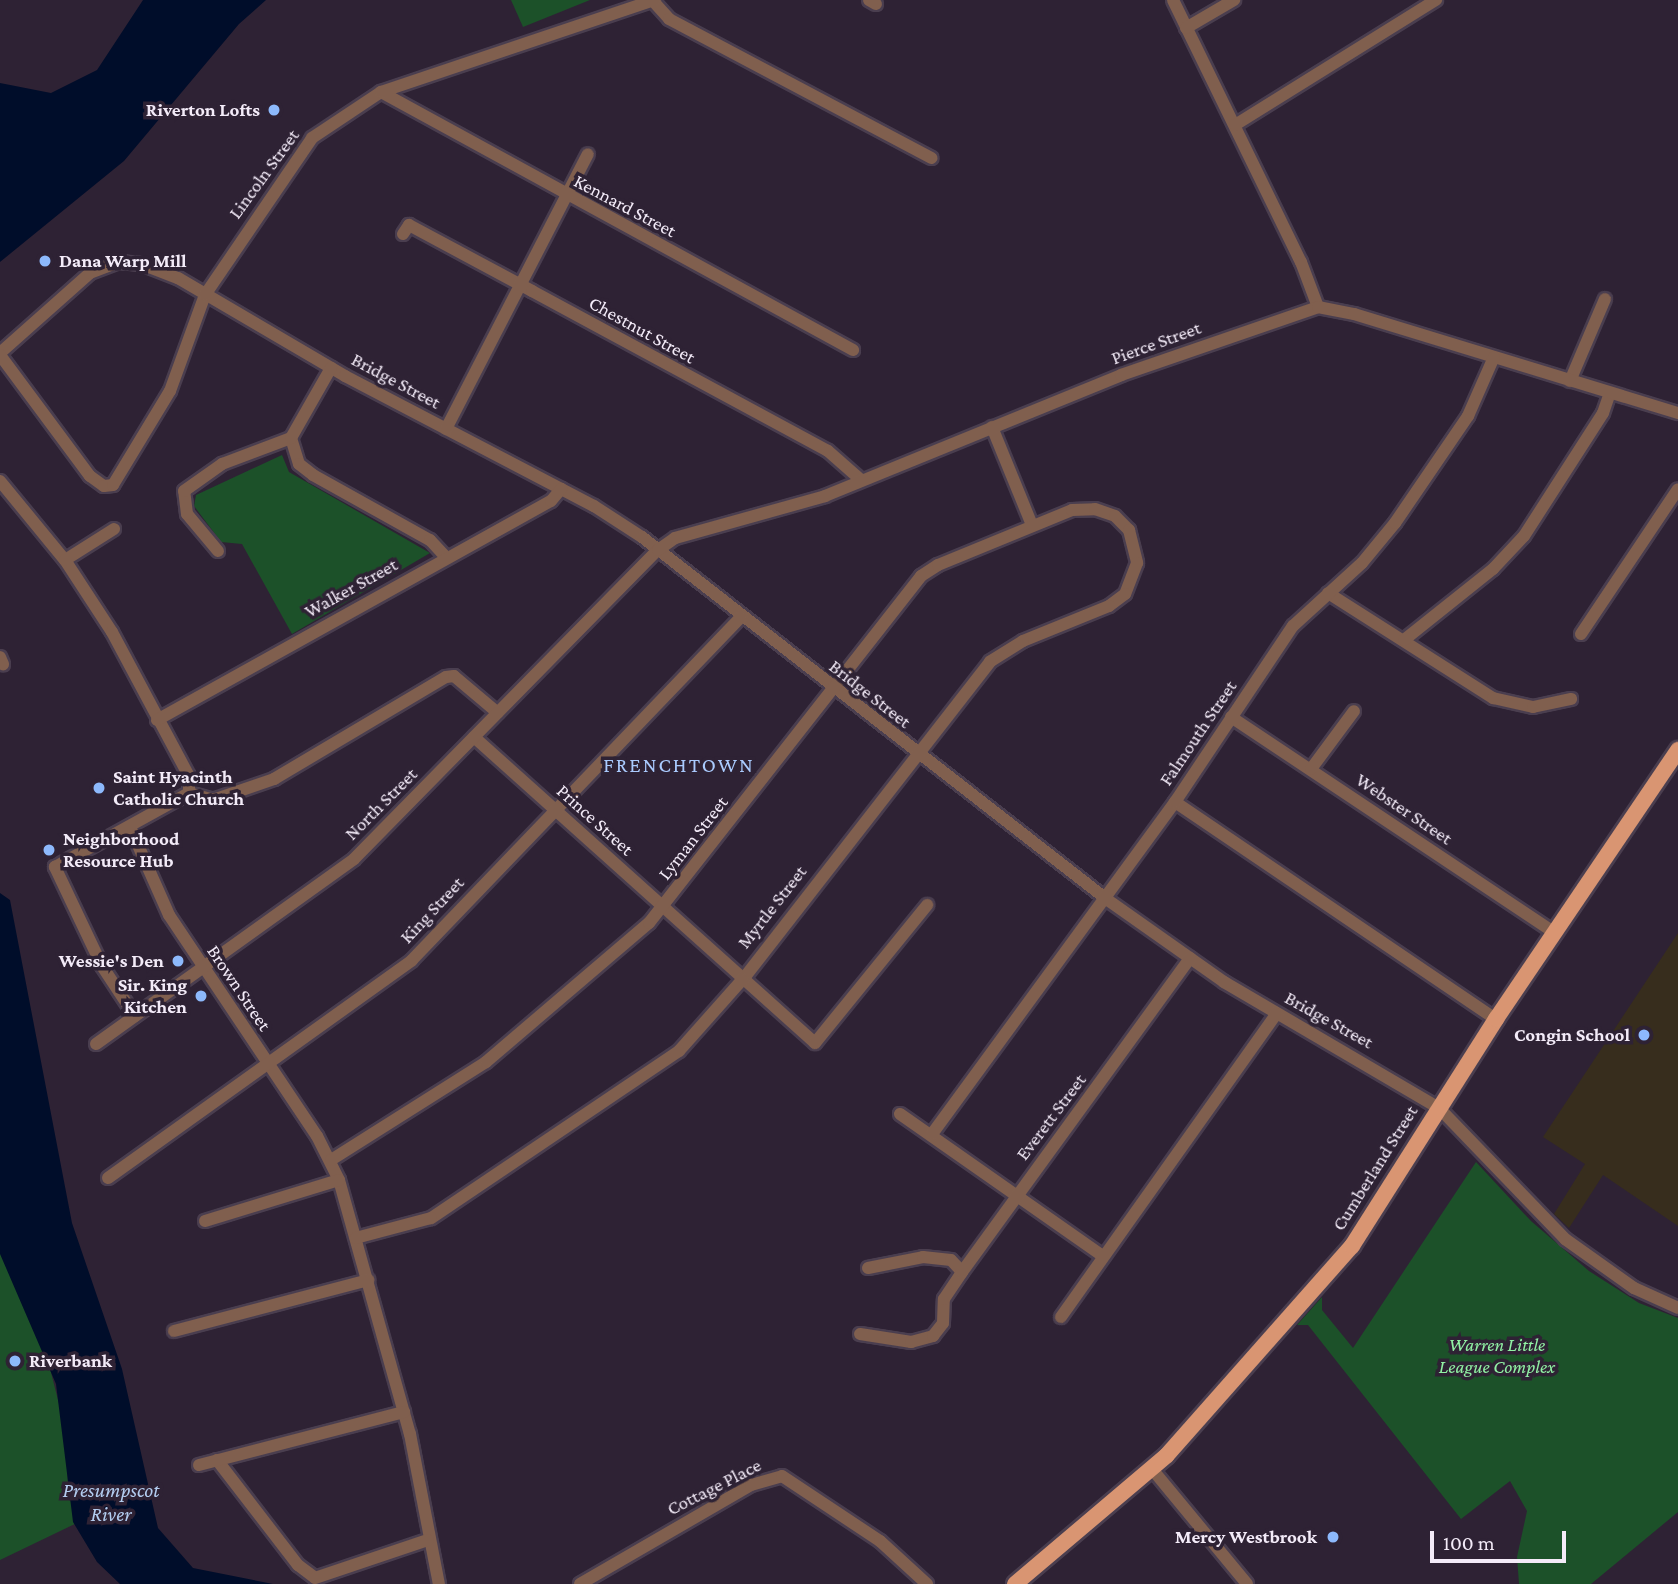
<!DOCTYPE html>
<style>
body{margin:0}
#map{position:relative;width:1678px;height:1584px;overflow:hidden;background:#2e2234;font-family:"Crimson Pro",serif}
div>[style]{position:absolute}
.education>*{inset:0;background:#372d1d}
.green>*{inset:0;background:#1c5129}
.water>*{inset:0;background:#000d2a}
.roads{filter:drop-shadow(2px 0 #4a3e4f) drop-shadow(-2px 0 #4a3e4f) drop-shadow(0 2px #4a3e4f) drop-shadow(0 -2px #4a3e4f)}
.minor>*{height:12px;margin:-6px;padding:0 6px;transform-origin:6px;border-radius:6px;background:#805f4e}
.major>*{height:16px;margin:-8px;padding:0 8px;transform-origin:8px;border-radius:8px;background:#d99572}
.dots>*{width:19px;height:19px;translate:-50% -50%;box-sizing:border-box;border:4px solid #2e2234;border-radius:50%}
span{translate:-50% -50%;white-space:nowrap;text-align:center;line-height:1.15;-webkit-text-stroke:7px #2e2234;paint-order:stroke}
.poi-label{font-size:19px;color:#f3ebf8;font-weight:700}
.right{translate:-100% -50%;text-align:right}
.left{translate:0 -50%;text-align:left}
.street-label{font-size:19px;color:#f3ebf8}
.park-label{font-size:19px;color:#91f2a4;font-style:italic}
.neighbourhood-label{font-size:21px;color:#aacbfe;letter-spacing:2px}
.water-label{font-size:21px;color:#b3cdf0;font-style:italic}
.scale{position:absolute;left:1430px;top:1531px;width:136px;height:32px;box-sizing:border-box;border:4px solid #f3ebf8;border-top:0;padding-left:9px;font-size:21px;line-height:24px;white-space:nowrap;color:#f3ebf8;-webkit-text-stroke:5px #2e2234;paint-order:stroke}
</style>
<div id="map">
<div class="education">
<div style="clip-path:polygon(1678px 933px,1678px 1226px,1603px 1175px,1569px 1228px,1554px 1214px,1585px 1164px,1543px 1137px)"></div>
</div>
<div class="green">
<div style="clip-path:polygon(511px 0,590px 0,523px 27px)"></div>
<div style="clip-path:polygon(282px 455px,289px 472px,430px 553px,292px 634px,242px 544px,221px 542px,194px 506px,196px 495px)"></div>
<div style="clip-path:polygon(1476px 1162px,1531px 1221px,1589px 1271px,1639px 1303px,1678px 1318px,1678px 1512px,1591px 1584px,1519px 1584px,1517px 1557px,1527px 1511px,1510px 1481px,1461px 1519px,1308px 1325px,1297px 1325px,1322px 1297px,1322px 1310px,1353px 1348px)"></div>
<div style="clip-path:polygon(0 1242px,46px 1353px,67px 1435px,68px 1496px,81px 1521px,0 1560px)"></div>
</div>
<div class="water">
<div style="clip-path:polygon(143px 0,266px 0,239px 24px,124px 161px,0 262px,0 83px,51px 93px,97px 70px)"></div>
<div style="clip-path:polygon(0 893px,10px 900px,72px 1223px,122px 1369px,158px 1528px,193px 1568px,273px 1584px,120px 1584px,97px 1562px,73px 1522px,56px 1384px,0 1254px)"></div>
</div>
<div class="roads">
<div class="minor">
<div style="left:869px;top:0;width:8px;rotate:30deg"></div>
<div style="left:1173px;top:0;width:292px;rotate:64deg"></div>
<div style="left:1301px;top:262px;width:48px;rotate:69.3deg"></div>
<div style="left:653px;top:1px;width:24px;rotate:48deg"></div>
<div style="left:669px;top:19px;width:297px;rotate:27.9deg"></div>
<div style="left:1186px;top:28px;width:56px;rotate:-30.3deg"></div>
<div style="left:381px;top:92px;width:538px;rotate:28.66deg"></div>
<div style="left:1235px;top:125px;width:237px;rotate:-31.9deg"></div>
<div style="left:403px;top:234px;width:11px;rotate:-56deg"></div>
<div style="left:409px;top:225px;width:140px;rotate:28.2deg"></div>
<div style="left:532px;top:291px;width:336px;rotate:28.4deg"></div>
<div style="left:828px;top:451px;width:44px;rotate:41.3deg"></div>
<div style="left:0;top:353px;width:120px;rotate:-41.6deg"></div>
<div style="left:90px;top:273px;width:31px;rotate:-21deg"></div>
<div style="left:119px;top:262px;width:22px;rotate:5deg"></div>
<div style="left:141px;top:264px;width:40px;rotate:21deg"></div>
<div style="left:178px;top:278px;width:194px;rotate:30.4deg"></div>
<div style="left:345px;top:376px;width:281px;rotate:27.6deg"></div>
<div style="left:594px;top:506px;width:57px;rotate:32.9deg"></div>
<div style="left:642px;top:537px;width:587px;rotate:37.94deg"></div>
<div style="left:1105px;top:898px;width:146px;rotate:35.2deg"></div>
<div style="left:1224px;top:982px;width:249px;rotate:30.4deg"></div>
<div style="left:1439px;top:1108px;width:182px;rotate:46.1deg"></div>
<div style="left:1565px;top:1239px;width:85px;rotate:35.4deg"></div>
<div style="left:1634px;top:1288px;width:48px;rotate:24.4deg"></div>
<div style="left:0;top:355px;width:151px;rotate:53.4deg"></div>
<div style="left:90px;top:476px;width:17px;rotate:36deg"></div>
<div style="left:104px;top:486px;width:9px;rotate:-6deg"></div>
<div style="left:113px;top:485px;width:110px;rotate:-58.8deg"></div>
<div style="left:170px;top:391px;width:102px;rotate:-70deg"></div>
<div style="left:205px;top:295px;width:190px;rotate:-55.7deg"></div>
<div style="left:312px;top:138px;width:83px;rotate:-33.7deg"></div>
<div style="left:381px;top:92px;width:289px;rotate:-18.6deg"></div>
<div style="left:1570px;top:381px;width:89px;rotate:-66.9deg"></div>
<div style="left:992px;top:427px;width:106px;rotate:67.8deg"></div>
<div style="left:446px;top:429px;width:309px;rotate:-62.7deg"></div>
<div style="left:291px;top:438px;width:27px;rotate:73deg"></div>
<div style="left:299px;top:464px;width:18px;rotate:38deg"></div>
<div style="left:313px;top:475px;width:134px;rotate:29.1deg"></div>
<div style="left:430px;top:540px;width:23px;rotate:47deg"></div>
<div style="left:0;top:481px;width:102px;rotate:50.6deg"></div>
<div style="left:65px;top:560px;width:86px;rotate:56.9deg"></div>
<div style="left:112px;top:632px;width:163px;rotate:61.9deg"></div>
<div style="left:189px;top:776px;width:17px;rotate:90deg"></div>
<div style="left:218px;top:551px;width:48px;rotate:-130deg"></div>
<div style="left:187px;top:514px;width:23px;rotate:-97deg"></div>
<div style="left:184px;top:491px;width:47px;rotate:-35.4deg"></div>
<div style="left:222px;top:464px;width:74px;rotate:-20.6deg"></div>
<div style="left:291px;top:438px;width:81px;rotate:-60.3deg"></div>
<div style="left:65px;top:560px;width:58px;rotate:-32.3deg"></div>
<div style="left:1328px;top:593px;width:196px;rotate:32.5deg"></div>
<div style="left:1493px;top:698px;width:41px;rotate:12.7deg"></div>
<div style="left:1533px;top:707px;width:39px;rotate:-12deg"></div>
<div style="left:1581px;top:634px;width:174px;rotate:-56.2deg"></div>
<div style="left:1404px;top:640px;width:114px;rotate:-38.6deg"></div>
<div style="left:1493px;top:569px;width:45px;rotate:-46.8deg"></div>
<div style="left:1524px;top:536px;width:146px;rotate:-57.3deg"></div>
<div style="left:1603px;top:413px;width:21px;rotate:-71deg"></div>
<div style="left:0;top:657px;width:8px;rotate:67deg"></div>
<div style="left:1231px;top:717px;width:389px;rotate:33.7deg"></div>
<div style="left:157px;top:720px;width:451px;rotate:-29.1deg"></div>
<div style="left:551px;top:501px;width:16px;rotate:-50deg"></div>
<div style="left:474px;top:737px;width:458px;rotate:41.9deg"></div>
<div style="left:815px;top:1043px;width:178px;rotate:-50.9deg"></div>
<div style="left:1311px;top:769px;width:72px;rotate:-53.4deg"></div>
<div style="left:189px;top:793px;width:25px;rotate:16deg"></div>
<div style="left:213px;top:800px;width:65px;rotate:-19deg"></div>
<div style="left:274px;top:779px;width:200px;rotate:-30.7deg"></div>
<div style="left:446px;top:677px;width:8px;rotate:-7deg"></div>
<div style="left:454px;top:676px;width:57px;rotate:40.1deg"></div>
<div style="left:1175px;top:802px;width:387px;rotate:34.1deg"></div>
<div style="left:130px;top:827px;width:96px;rotate:66.1deg"></div>
<div style="left:169px;top:915px;width:266px;rotate:56.2deg"></div>
<div style="left:317px;top:1136px;width:49px;rotate:63.4deg"></div>
<div style="left:339px;top:1180px;width:264px;rotate:74.4deg"></div>
<div style="left:410px;top:1434px;width:153px;rotate:79.1deg"></div>
<div style="left:135px;top:1016px;width:60px;rotate:-123.4deg"></div>
<div style="left:102px;top:966px;width:110px;rotate:-115.4deg"></div>
<div style="left:55px;top:867px;width:153px;rotate:-28.9deg"></div>
<div style="left:96px;top:1044px;width:317px;rotate:-35.6deg"></div>
<div style="left:354px;top:859px;width:433px;rotate:-45.5deg"></div>
<div style="left:658px;top:550px;width:21px;rotate:-35deg"></div>
<div style="left:675px;top:538px;width:156px;rotate:-15.6deg"></div>
<div style="left:825px;top:496px;width:320px;rotate:-22.2deg"></div>
<div style="left:1121px;top:375px;width:208px;rotate:-19deg"></div>
<div style="left:1318px;top:307px;width:37px;rotate:11deg"></div>
<div style="left:1354px;top:314px;width:339px;rotate:17deg"></div>
<div style="left:900px;top:1114px;width:246px;rotate:35deg"></div>
<div style="left:932px;top:1134px;width:411px;rotate:-53.8deg"></div>
<div style="left:1175px;top:802px;width:212px;rotate:-56.2deg"></div>
<div style="left:1293px;top:626px;width:93px;rotate:-42.4deg"></div>
<div style="left:1362px;top:563px;width:52px;rotate:-50.5deg"></div>
<div style="left:1395px;top:523px;width:130px;rotate:-55.7deg"></div>
<div style="left:1468px;top:416px;width:64px;rotate:-66.2deg"></div>
<div style="left:331px;top:1160px;width:183px;rotate:-32.3deg"></div>
<div style="left:486px;top:1062px;width:214px;rotate:-40.5deg"></div>
<div style="left:649px;top:923px;width:441px;rotate:-51.9deg"></div>
<div style="left:921px;top:576px;width:20px;rotate:-33deg"></div>
<div style="left:938px;top:565px;width:145px;rotate:-22.3deg"></div>
<div style="left:1072px;top:510px;width:23px;rotate:-2deg"></div>
<div style="left:1095px;top:509px;width:21px;rotate:19deg"></div>
<div style="left:1115px;top:516px;width:20px;rotate:45deg"></div>
<div style="left:1129px;top:530px;width:34px;rotate:76deg"></div>
<div style="left:1137px;top:563px;width:33px;rotate:111deg"></div>
<div style="left:1125px;top:594px;width:20px;rotate:143deg"></div>
<div style="left:1109px;top:606px;width:93px;rotate:157.9deg"></div>
<div style="left:1023px;top:641px;width:39px;rotate:148deg"></div>
<div style="left:990px;top:662px;width:403px;rotate:127.9deg"></div>
<div style="left:742px;top:980px;width:95px;rotate:131.6deg"></div>
<div style="left:679px;top:1051px;width:299px;rotate:146deg"></div>
<div style="left:431px;top:1218px;width:78px;rotate:165.1deg"></div>
<div style="left:108px;top:1178px;width:374px;rotate:-35.6deg"></div>
<div style="left:412px;top:960px;width:475px;rotate:-46.2deg"></div>
<div style="left:205px;top:1221px;width:140px;rotate:-17deg"></div>
<div style="left:868px;top:1268px;width:56px;rotate:-11.3deg"></div>
<div style="left:923px;top:1257px;width:28px;rotate:6deg"></div>
<div style="left:951px;top:1260px;width:16px;rotate:47deg"></div>
<div style="left:1061px;top:1317px;width:372px;rotate:-54.6deg"></div>
<div style="left:174px;top:1331px;width:201px;rotate:-14.7deg"></div>
<div style="left:860px;top:1334px;width:52px;rotate:8.9deg"></div>
<div style="left:911px;top:1342px;width:23px;rotate:-15deg"></div>
<div style="left:933px;top:1336px;width:16px;rotate:-52deg"></div>
<div style="left:943px;top:1323px;width:24px;rotate:-88deg"></div>
<div style="left:944px;top:1299px;width:32px;rotate:-56deg"></div>
<div style="left:962px;top:1272px;width:388px;rotate:-54deg"></div>
<div style="left:217px;top:1460px;width:133px;rotate:52.4deg"></div>
<div style="left:298px;top:1565px;width:21px;rotate:37deg"></div>
<div style="left:315px;top:1578px;width:119px;rotate:-18.6deg"></div>
<div style="left:199px;top:1465px;width:212px;rotate:-14.5deg"></div>
<div style="left:1152px;top:1469px;width:149px;rotate:50.4deg"></div>
<div style="left:580px;top:1584px;width:198px;rotate:-30.1deg"></div>
<div style="left:751px;top:1485px;width:32px;rotate:-16deg"></div>
<div style="left:782px;top:1476px;width:118px;rotate:33.6deg"></div>
<div style="left:880px;top:1541px;width:64px;rotate:42.5deg"></div>
</div>
<div class="major">
<div style="left:1015px;top:1584px;width:199px;rotate:-40.3deg"></div>
<div style="left:1167px;top:1455px;width:279px;rotate:-48.5deg"></div>
<div style="left:1352px;top:1246px;width:269px;rotate:-57.6deg"></div>
<div style="left:1496px;top:1019px;width:325px;rotate:-55.9deg"></div>
</div>
</div>
<div class="dots">
<div style="left:274px;top:110px;background:#8db9fc"></div>
<div style="left:45px;top:261px;background:#8db9fc"></div>
<div style="left:99px;top:788px;background:#8db9fc"></div>
<div style="left:49px;top:850px;background:#8db9fc"></div>
<div style="left:178px;top:961px;background:#8db9fc"></div>
<div style="left:201px;top:996px;background:#8db9fc"></div>
<div style="left:1644px;top:1035px;background:#8db9fc"></div>
<div style="left:15px;top:1361px;background:#8db9fc"></div>
<div style="left:1333px;top:1537px;background:#8db9fc"></div>
</div>
<div class="poi-label">
<span class="right" style="left:260px;top:110px">Riverton Lofts</span>
<span class="left" style="left:59px;top:261px">Dana Warp Mill</span>
<span class="left" style="left:113px;top:788px">Saint Hyacinth<br>Catholic Church</span>
<span class="left" style="left:63px;top:850px">Neighborhood<br>Resource Hub</span>
<span class="right" style="left:164px;top:961px">Wessie's Den</span>
<span class="right" style="left:187px;top:996px">Sir. King<br>Kitchen</span>
<span class="right" style="left:1630px;top:1035px">Congin School</span>
<span class="left" style="left:29px;top:1361px">Riverbank</span>
<span class="right" style="left:1317px;top:1537px">Mercy Westbrook</span>
</div>
<div class="street-label">
<span style="left:264px;top:174px;rotate:-54deg">Lincoln Street</span>
<span style="left:625px;top:206px;rotate:28deg">Kennard Street</span>
<span style="left:642px;top:330px;rotate:29deg">Chestnut Street</span>
<span style="left:1156px;top:343px;rotate:-20deg">Pierce Street</span>
<span style="left:396px;top:381px;rotate:28deg">Bridge Street</span>
<span style="left:351px;top:588px;rotate:-29deg">Walker Street</span>
<span style="left:870px;top:694px;rotate:38deg">Bridge Street</span>
<span style="left:1198px;top:733px;rotate:-56deg">Falmouth Street</span>
<span style="left:381px;top:804px;rotate:-45deg">North Street</span>
<span style="left:1404px;top:809px;rotate:34deg">Webster Street</span>
<span style="left:595px;top:820px;rotate:42deg">Prince Street</span>
<span style="left:693px;top:838px;rotate:-52deg">Lyman Street</span>
<span style="left:772px;top:907px;rotate:-52deg">Myrtle Street</span>
<span style="left:432px;top:910px;rotate:-47deg">King Street</span>
<span style="left:239px;top:988px;rotate:56deg">Brown Street</span>
<span style="left:1329px;top:1020px;rotate:29deg">Bridge Street</span>
<span style="left:1051px;top:1117px;rotate:-53deg">Everett Street</span>
<span style="left:1375px;top:1168px;rotate:-58deg">Cumberland Street</span>
<span style="left:714px;top:1487px;rotate:-27deg">Cottage Place</span>
</div>
<div class="park-label">
<span style="left:1497px;top:1356px">Warren Little<br>League Complex</span>
</div>
<div class="neighbourhood-label">
<span style="left:679px;top:765px">FRENCHTOWN</span>
</div>
<div class="water-label">
<span style="left:111px;top:1502px">Presumpscot<br>River</span>
</div>
<div class="scale">100 m</div>
</div>
